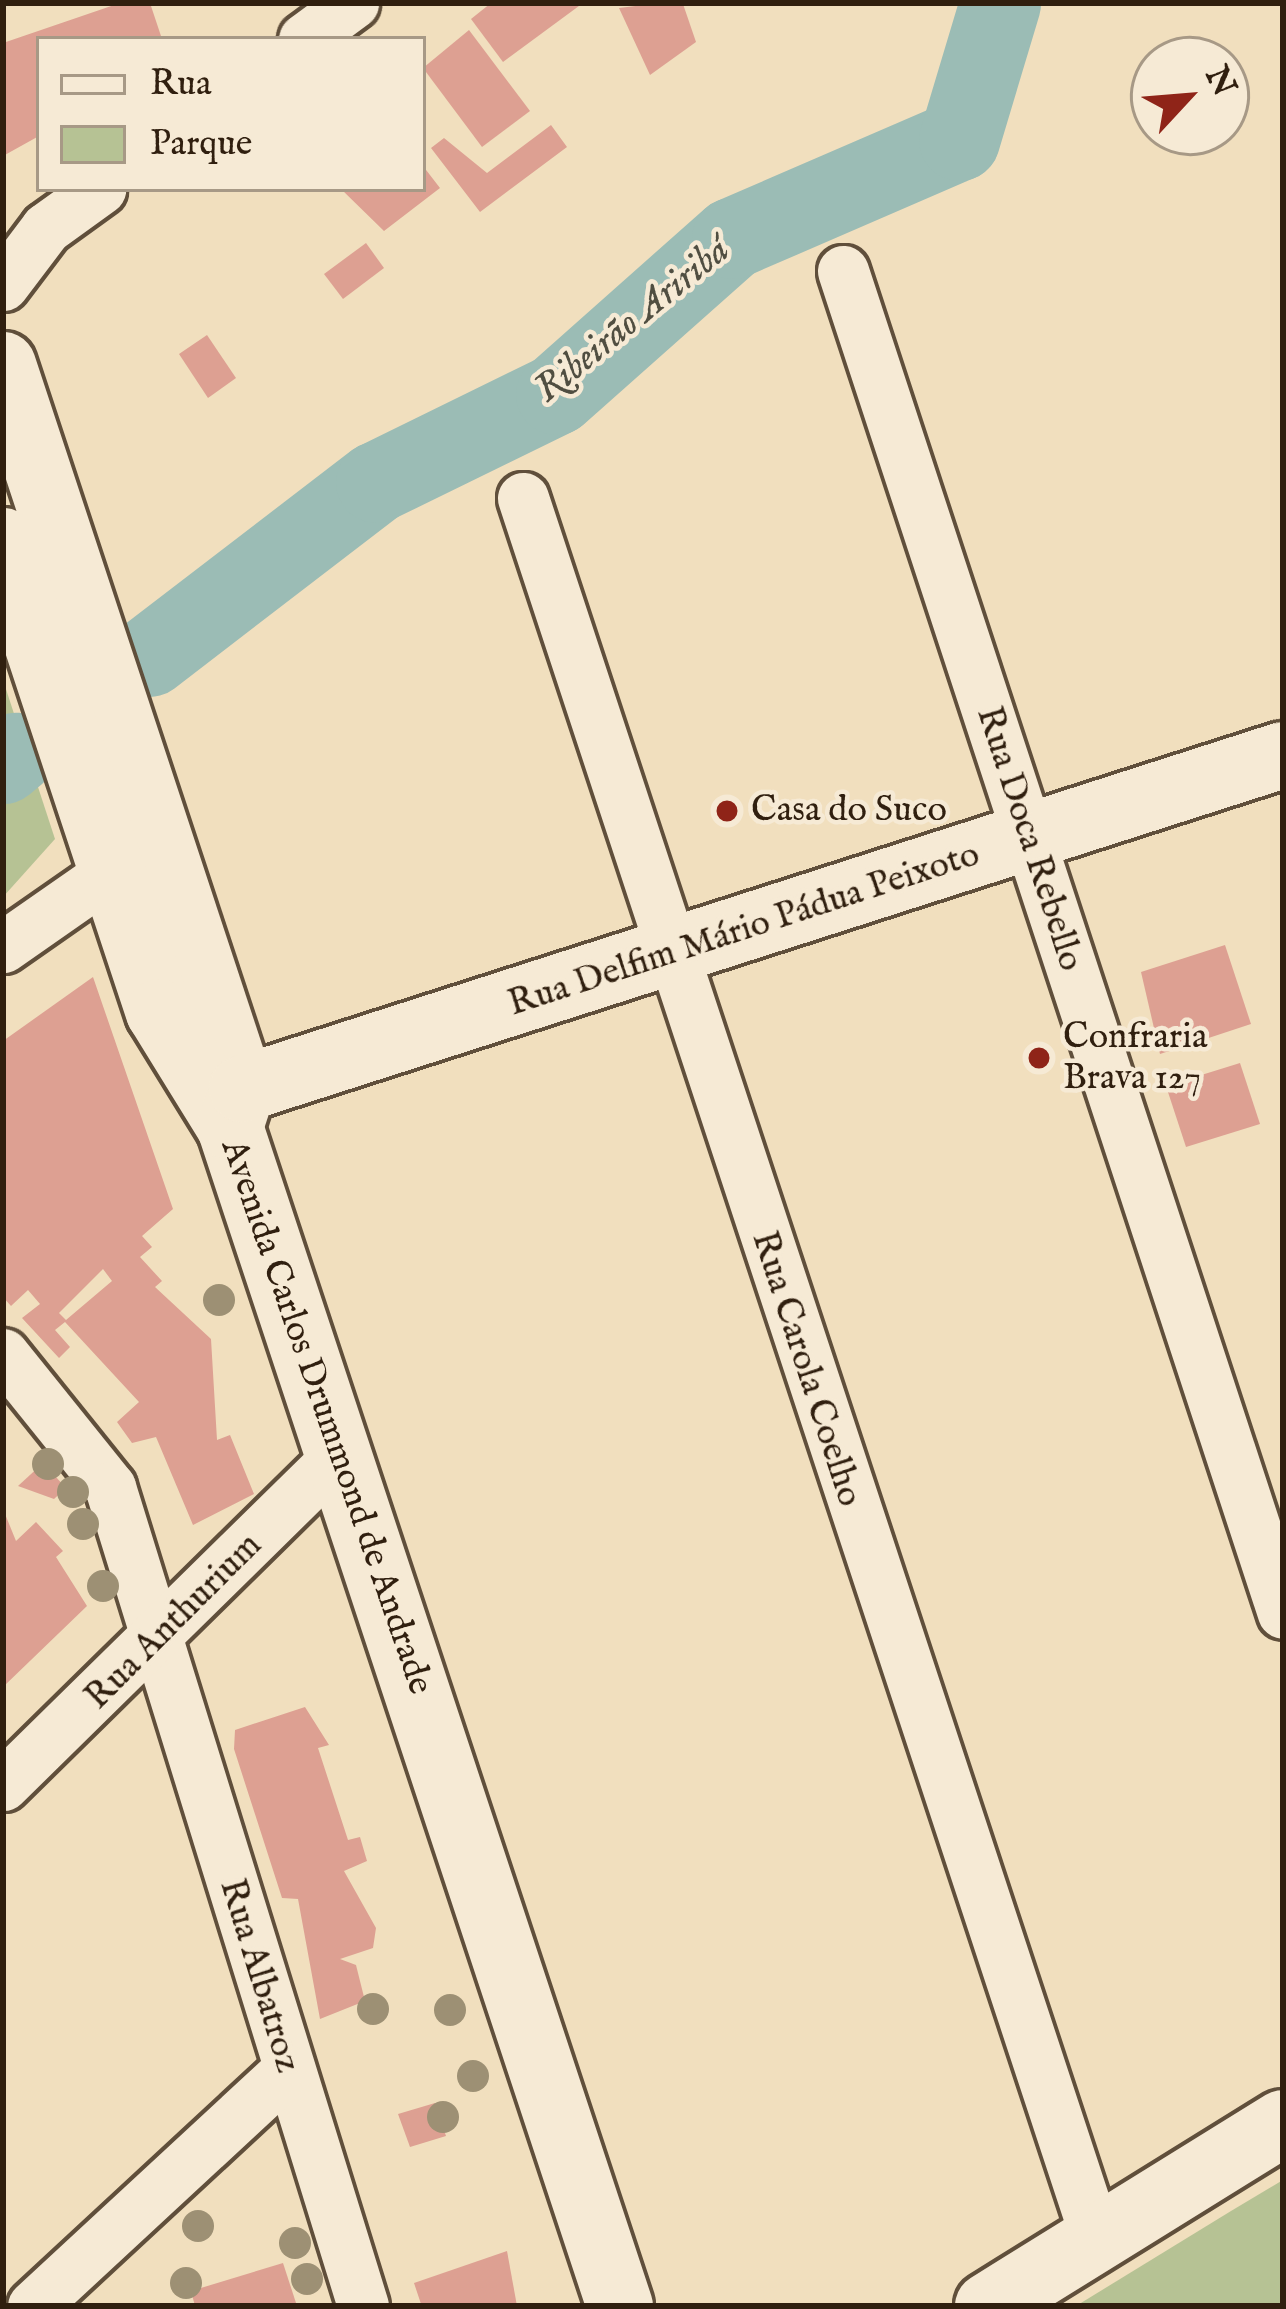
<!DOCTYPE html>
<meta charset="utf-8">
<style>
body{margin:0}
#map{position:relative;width:1286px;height:2309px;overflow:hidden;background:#f1dfbe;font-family:"IM FELL English",serif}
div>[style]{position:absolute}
.green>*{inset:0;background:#b6c294}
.river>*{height:81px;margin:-40.5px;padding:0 40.5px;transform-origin:40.5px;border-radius:40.5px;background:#9bbcb5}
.building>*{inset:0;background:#dda092}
.roads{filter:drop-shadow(3px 0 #604f3b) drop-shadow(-3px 0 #604f3b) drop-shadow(0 3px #604f3b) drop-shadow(0 -3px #604f3b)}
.minor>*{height:51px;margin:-25.5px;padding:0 25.5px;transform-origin:25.5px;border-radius:25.5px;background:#f6ead5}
.secondary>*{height:66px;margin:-33px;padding:0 33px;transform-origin:33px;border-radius:33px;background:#f6ead5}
.trees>*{width:32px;height:32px;margin:-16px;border-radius:50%;background:#9d9074}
.dots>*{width:33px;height:33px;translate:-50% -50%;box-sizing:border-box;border:6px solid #f6ead5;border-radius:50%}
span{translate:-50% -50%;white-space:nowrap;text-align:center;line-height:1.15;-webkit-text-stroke:9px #f6ead5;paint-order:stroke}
.poi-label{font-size:36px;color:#301f0f}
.left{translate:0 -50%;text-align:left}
.street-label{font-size:36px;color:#301f0f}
.water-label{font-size:39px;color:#504e41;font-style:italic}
.frame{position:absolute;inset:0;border:6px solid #301f0f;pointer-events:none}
.legend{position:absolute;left:36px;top:36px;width:390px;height:156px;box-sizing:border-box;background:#f6ead5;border:3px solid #a79986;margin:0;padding:15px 21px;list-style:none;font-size:36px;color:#301f0f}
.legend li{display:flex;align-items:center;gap:24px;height:60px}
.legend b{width:60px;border:3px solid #a79986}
.north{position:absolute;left:1130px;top:36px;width:120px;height:120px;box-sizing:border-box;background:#f6ead5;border:3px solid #a79986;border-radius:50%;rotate:64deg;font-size:33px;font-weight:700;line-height:48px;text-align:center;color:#301f0f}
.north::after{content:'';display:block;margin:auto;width:42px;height:54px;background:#8f2418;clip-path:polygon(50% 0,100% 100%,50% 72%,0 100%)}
</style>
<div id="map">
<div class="green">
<div style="clip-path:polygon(3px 680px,55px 839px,3px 897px)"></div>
<div style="clip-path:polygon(1283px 2180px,1283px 2306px,1076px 2306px,1231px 2211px)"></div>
</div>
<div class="river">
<div style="left:149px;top:656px;width:286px;rotate:-37.5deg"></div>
<div style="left:376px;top:482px;width:200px;rotate:-26.1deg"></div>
<div style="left:556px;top:394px;width:235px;rotate:-41.6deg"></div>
<div style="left:732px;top:238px;width:247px;rotate:-23.4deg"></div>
<div style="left:959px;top:140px;width:143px;rotate:-73.3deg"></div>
<div style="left:3px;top:763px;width:16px;rotate:-40deg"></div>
</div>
<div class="building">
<div style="clip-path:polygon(120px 3px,150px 3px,162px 39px,39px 39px,39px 136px,3px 156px,3px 43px)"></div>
<div style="clip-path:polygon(491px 3px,583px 3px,503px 62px,471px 19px)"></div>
<div style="clip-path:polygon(660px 3px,683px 4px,696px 42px,650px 75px,619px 8px)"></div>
<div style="clip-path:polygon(469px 30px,530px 111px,482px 147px,423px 68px)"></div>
<div style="clip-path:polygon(551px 125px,567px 147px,480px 212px,431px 148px,444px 138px,487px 173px)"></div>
<div style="clip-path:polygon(423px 166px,440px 188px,384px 231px,341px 189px,423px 189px)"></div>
<div style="clip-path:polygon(366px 243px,384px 268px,343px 299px,324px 274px)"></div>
<div style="clip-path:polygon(207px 335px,236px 378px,208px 398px,179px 354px)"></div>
<div style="clip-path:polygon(1225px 945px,1251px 1024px,1160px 1054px,1141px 972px)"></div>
<div style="clip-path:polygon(evenodd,93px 977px,173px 1209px,142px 1236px,152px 1247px,140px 1257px,162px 1281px,155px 1287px,211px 1339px,217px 1440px,230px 1435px,254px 1494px,193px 1525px,156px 1437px,132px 1443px,117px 1422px,139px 1402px,65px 1322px,55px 1330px,70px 1347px,59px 1358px,22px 1318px,40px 1304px,28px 1290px,11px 1306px,3px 1297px,3px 1041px,93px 977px,103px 1269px,112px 1281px,66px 1320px,59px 1313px,103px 1269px)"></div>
<div style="clip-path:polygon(1240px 1063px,1260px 1124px,1186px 1147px,1166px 1086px)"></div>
<div style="clip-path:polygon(43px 1463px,66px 1488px,54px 1499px,18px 1486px)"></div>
<div style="clip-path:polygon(3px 1509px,16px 1541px,36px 1522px,63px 1551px,56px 1557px,87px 1606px,3px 1687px)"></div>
<div style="clip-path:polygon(305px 1707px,329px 1745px,318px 1748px,348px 1840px,360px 1837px,367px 1861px,344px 1871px,376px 1928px,373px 1948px,340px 1959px,356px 1965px,365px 2001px,320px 2019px,298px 1899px,282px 1898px,234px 1749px,235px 1730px)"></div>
<div style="clip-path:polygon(435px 2103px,446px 2136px,410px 2147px,398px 2114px)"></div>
<div style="clip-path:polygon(507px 2251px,517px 2306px,421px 2304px,414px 2283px)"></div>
<div style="clip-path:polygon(283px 2263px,297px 2306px,195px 2306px,191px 2291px)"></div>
</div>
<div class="roads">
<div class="minor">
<div style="left:304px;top:39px;width:61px;rotate:-36.3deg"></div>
<div style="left:843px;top:271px;width:1412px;rotate:71.85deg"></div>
<div style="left:3px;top:285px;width:71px;rotate:-53deg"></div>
<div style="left:46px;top:228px;width:67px;rotate:-35.8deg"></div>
<div style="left:523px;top:498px;width:1832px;rotate:71.77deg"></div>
<div style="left:3px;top:947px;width:133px;rotate:-34.9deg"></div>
<div style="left:112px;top:871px;width:34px;rotate:-52deg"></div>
<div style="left:3px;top:1354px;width:171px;rotate:51.2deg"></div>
<div style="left:110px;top:1487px;width:857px;rotate:72.83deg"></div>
<div style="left:3px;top:1785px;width:472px;rotate:-44.5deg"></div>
<div style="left:33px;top:2306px;width:347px;rotate:-42.8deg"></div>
</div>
<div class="secondary">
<div style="left:3px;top:365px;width:762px;rotate:71.73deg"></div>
<div style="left:3px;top:541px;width:496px;rotate:71.7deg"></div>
<div style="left:159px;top:1012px;width:135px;rotate:58.3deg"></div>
<div style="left:230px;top:1127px;width:1242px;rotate:71.7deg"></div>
<div style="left:230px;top:1127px;width:40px;rotate:-72deg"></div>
<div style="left:242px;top:1089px;width:1093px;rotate:-17.79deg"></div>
<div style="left:988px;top:2306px;width:347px;rotate:-31.8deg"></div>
</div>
</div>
<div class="trees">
<div style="left:219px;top:1300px"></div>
<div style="left:48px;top:1464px"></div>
<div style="left:73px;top:1492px"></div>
<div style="left:83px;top:1524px"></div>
<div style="left:103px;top:1586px"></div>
<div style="left:373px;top:2009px"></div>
<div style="left:450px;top:2010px"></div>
<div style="left:473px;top:2076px"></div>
<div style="left:443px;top:2117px"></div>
<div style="left:198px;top:2226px"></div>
<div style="left:295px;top:2243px"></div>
<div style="left:307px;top:2279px"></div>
<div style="left:186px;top:2283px"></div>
</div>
<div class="dots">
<div style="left:727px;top:811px;background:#8f2418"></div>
<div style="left:1039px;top:1058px;background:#8f2418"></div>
</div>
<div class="poi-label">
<span class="left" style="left:751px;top:811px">Casa do Suco</span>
<span class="left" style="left:1063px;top:1058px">Confraria<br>Brava 127</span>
</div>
<div class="street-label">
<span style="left:1029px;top:839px;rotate:72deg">Rua Doca Rebello</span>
<span style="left:744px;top:930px;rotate:-18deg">Rua Delfim Mário Pádua Peixoto</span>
<span style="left:806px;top:1369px;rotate:72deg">Rua Carola Coelho</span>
<span style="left:326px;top:1417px;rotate:71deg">Avenida Carlos Drummond de Andrade</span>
<span style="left:174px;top:1622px;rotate:-45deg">Rua Anthurium</span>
<span style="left:259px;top:1976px;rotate:73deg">Rua Albatroz</span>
</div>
<div class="water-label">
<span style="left:633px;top:321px;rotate:-39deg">Ribeirão Ariribá</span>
</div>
<div class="frame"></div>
<ul class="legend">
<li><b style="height:15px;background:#f6ead5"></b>Rua</li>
<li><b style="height:33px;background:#b6c294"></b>Parque</li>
</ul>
<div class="north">N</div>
</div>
